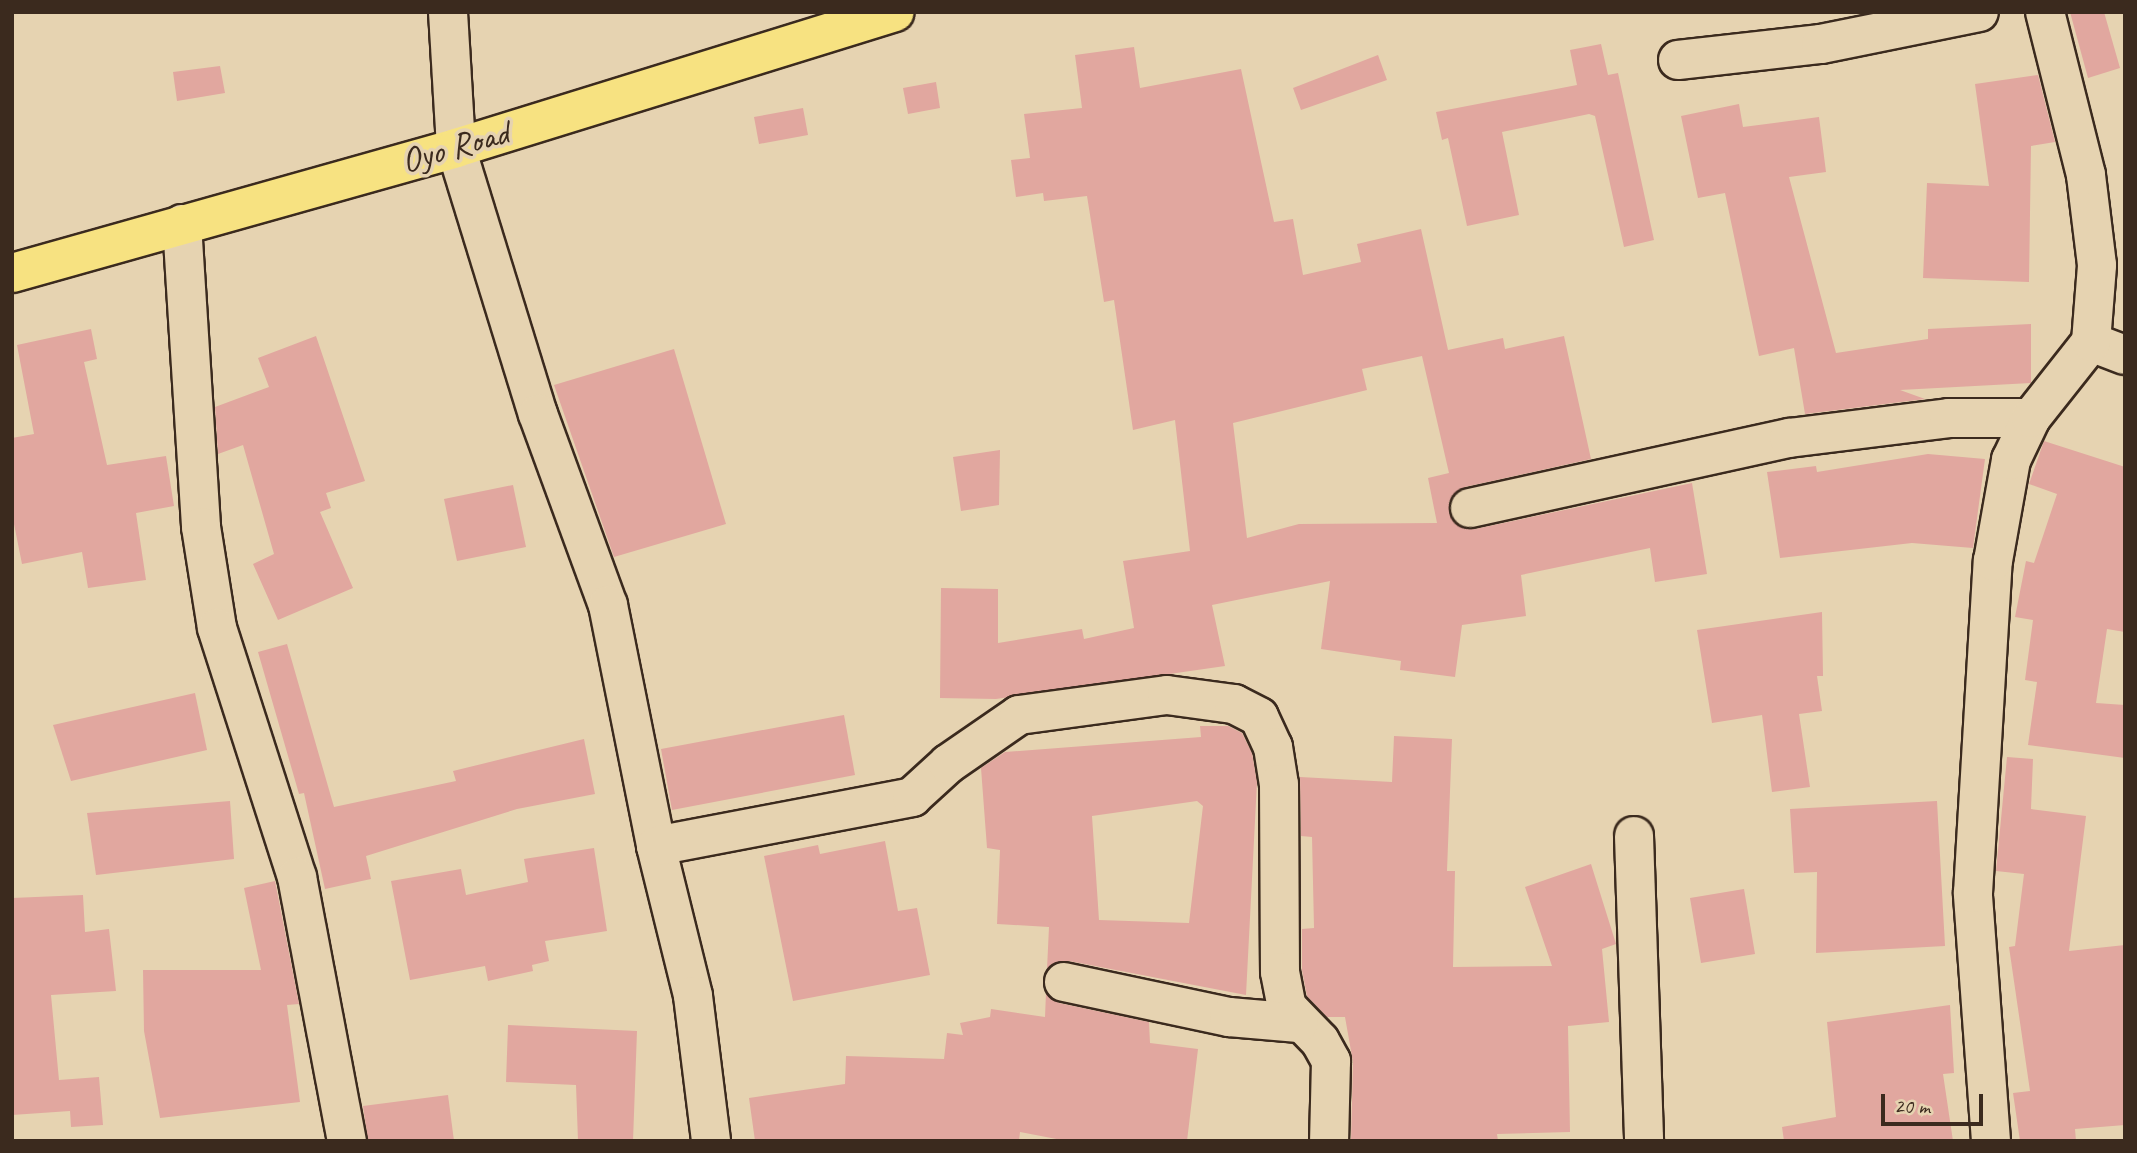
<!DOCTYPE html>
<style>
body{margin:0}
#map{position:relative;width:2137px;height:1153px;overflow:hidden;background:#e6d3b1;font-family:Caveat,sans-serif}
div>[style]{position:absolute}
.building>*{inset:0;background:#e1a79f}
.roads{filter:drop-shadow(2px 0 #3b2a1e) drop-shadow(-2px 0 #3b2a1e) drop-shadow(0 2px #3b2a1e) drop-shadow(0 -2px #3b2a1e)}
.street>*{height:38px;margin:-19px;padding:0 19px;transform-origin:19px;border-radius:19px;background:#e6d3b1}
.highway>*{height:38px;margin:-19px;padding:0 19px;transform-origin:19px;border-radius:19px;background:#f7e281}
span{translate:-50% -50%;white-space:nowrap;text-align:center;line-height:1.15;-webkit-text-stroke:7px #e6d3b1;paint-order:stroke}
.street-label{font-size:35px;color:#3b2a1e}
.frame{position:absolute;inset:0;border:14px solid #3b2a1e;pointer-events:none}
.scale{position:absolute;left:1881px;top:1094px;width:102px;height:32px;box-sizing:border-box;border:4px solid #3b2a1e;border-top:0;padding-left:9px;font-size:21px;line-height:24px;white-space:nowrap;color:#3b2a1e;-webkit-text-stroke:5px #e6d3b1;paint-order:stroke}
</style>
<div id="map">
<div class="building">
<div style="clip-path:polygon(2070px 12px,2104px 12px,2120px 68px,2088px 78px)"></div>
<div style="clip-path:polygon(1601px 44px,1608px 75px,1618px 73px,1654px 240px,1624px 247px,1595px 116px,1589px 114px,1502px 132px,1519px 215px,1467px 226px,1448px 138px,1442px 140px,1436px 112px,1577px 85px,1570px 50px)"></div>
<div style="clip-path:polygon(evenodd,1134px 47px,1140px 88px,1241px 69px,1274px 222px,1293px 219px,1303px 275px,1361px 262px,1357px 244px,1421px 229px,1448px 350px,1503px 338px,1505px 349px,1564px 336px,1591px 459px,1465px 487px,1449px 502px,1454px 523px,1475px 529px,1692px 483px,1707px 574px,1655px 582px,1650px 548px,1521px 575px,1526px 616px,1462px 625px,1455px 677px,1400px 670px,1401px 661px,1321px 649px,1330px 581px,1212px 605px,1225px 666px,996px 699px,940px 698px,941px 588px,998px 589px,998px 643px,1082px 629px,1084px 639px,1134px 628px,1123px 561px,1190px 551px,1175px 420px,1133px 430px,1114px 300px,1104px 302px,1087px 196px,1044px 201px,1043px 193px,1016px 197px,1011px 160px,1030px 158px,1024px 114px,1082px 108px,1075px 55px,1134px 47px,1422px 356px,1449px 473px,1428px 478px,1437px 523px,1299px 524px,1247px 538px,1233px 423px,1367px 390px,1362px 369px,1422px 356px)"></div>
<div style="clip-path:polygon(1378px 55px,1387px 80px,1301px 110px,1293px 88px)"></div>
<div style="clip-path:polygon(220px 66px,225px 93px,177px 101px,173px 72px)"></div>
<div style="clip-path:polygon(2038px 75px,2055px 142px,2031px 146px,2029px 282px,1923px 278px,1927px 183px,1989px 186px,1975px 84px)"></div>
<div style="clip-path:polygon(936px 82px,940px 108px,908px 114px,903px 88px)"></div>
<div style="clip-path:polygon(1739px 104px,1743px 127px,1819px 117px,1826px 172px,1789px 177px,1836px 353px,1928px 339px,1928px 329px,2031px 324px,2031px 383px,1900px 390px,1925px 399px,1805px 414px,1794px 348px,1759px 356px,1725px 193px,1698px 198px,1681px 116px)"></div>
<div style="clip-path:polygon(803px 108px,808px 135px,759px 144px,754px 117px)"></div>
<div style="clip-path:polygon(91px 329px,97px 359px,84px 362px,107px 465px,166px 456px,174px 506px,136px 513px,146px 580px,88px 588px,82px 552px,22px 564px,12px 514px,12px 438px,34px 434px,17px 345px)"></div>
<div style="clip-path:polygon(316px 336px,365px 481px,326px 493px,331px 508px,320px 512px,353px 588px,278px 620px,253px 564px,274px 554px,243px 445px,218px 454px,215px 407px,269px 387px,258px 358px)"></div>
<div style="clip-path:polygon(674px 349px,726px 524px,614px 557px,554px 385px)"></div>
<div style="clip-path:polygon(2044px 441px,2125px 467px,2125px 632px,2107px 629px,2096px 703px,2125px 705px,2125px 758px,2028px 745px,2037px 682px,2025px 680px,2033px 620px,2015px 617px,2026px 561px,2034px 563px,2057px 494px,2029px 484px)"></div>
<div style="clip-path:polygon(1000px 450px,999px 505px,961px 511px,953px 457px)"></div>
<div style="clip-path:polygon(1928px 454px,1985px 459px,1973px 548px,1912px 543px,1780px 558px,1767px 472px,1816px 466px,1817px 472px)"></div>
<div style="clip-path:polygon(513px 485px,526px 547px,457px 561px,444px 499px)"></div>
<div style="clip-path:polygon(1822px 612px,1823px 676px,1817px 676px,1822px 711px,1799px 714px,1810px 787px,1772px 792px,1762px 715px,1712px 723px,1697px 630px)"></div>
<div style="clip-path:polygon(287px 644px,334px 807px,456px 781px,453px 771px,584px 739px,595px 794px,517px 809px,366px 856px,371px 879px,325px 889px,304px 793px,299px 794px,258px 652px)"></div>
<div style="clip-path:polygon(195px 693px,207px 750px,71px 781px,53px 725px)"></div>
<div style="clip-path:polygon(844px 715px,855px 775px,672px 810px,661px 749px)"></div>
<div style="clip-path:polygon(evenodd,1200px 726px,1228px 726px,1242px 733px,1252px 753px,1257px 782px,1246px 995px,1069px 961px,1047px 969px,1049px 927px,997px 924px,1000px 850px,987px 848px,981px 768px,1005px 752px,1201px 737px,1200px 726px,1197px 801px,1203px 806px,1189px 923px,1099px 920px,1092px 816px,1197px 801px)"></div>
<div style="clip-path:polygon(1394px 736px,1452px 739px,1447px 871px,1455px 871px,1453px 967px,1552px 966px,1525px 887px,1591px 864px,1616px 944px,1602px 949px,1609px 1022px,1568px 1026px,1570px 1132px,1497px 1134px,1498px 1141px,1351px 1141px,1353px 1062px,1345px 1017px,1327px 1017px,1307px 996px,1302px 970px,1302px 929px,1314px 928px,1312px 837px,1301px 836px,1300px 777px,1392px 782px)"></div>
<div style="clip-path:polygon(2007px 757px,2033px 759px,2031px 809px,2086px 816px,2069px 951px,2125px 945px,2125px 1125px,2075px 1129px,2076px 1141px,2020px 1141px,2013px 1093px,2030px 1091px,2009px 947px,2015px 946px,2024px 874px,1996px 871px)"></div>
<div style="clip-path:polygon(230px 801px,234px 859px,96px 875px,87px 813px)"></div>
<div style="clip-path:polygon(1937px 801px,1945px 946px,1816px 953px,1817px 872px,1794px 873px,1790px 809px)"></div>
<div style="clip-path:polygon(885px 841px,898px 911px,917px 908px,930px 975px,793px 1001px,764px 856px,818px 845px,820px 854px)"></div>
<div style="clip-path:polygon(594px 848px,607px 931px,545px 941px,549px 961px,532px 965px,533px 971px,488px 981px,485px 966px,410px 980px,391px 881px,461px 869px,466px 895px,528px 882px,524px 859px)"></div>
<div style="clip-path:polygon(275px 881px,299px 1004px,287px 1005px,300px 1102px,160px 1118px,144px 1031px,143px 970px,261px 970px,244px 888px)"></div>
<div style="clip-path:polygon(1744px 889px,1755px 954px,1701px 963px,1690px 898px)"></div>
<div style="clip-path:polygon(83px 895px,85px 932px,109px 929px,116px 991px,51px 995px,59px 1080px,99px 1077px,103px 1125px,71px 1127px,70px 1111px,12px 1115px,12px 898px)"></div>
<div style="clip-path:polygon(1046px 993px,1059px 1003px,1149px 1022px,1150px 1043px,1198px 1049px,1187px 1141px,1067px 1141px,1020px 1132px,1019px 1141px,755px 1141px,749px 1098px,845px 1084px,846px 1056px,944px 1059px,947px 1033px,963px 1035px,960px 1023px,990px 1017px,991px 1009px,1045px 1017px)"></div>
<div style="clip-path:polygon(1950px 1005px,1954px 1073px,1943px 1074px,1953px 1141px,1784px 1141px,1782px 1127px,1836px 1117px,1827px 1022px)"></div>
<div style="clip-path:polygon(508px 1025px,637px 1031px,633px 1141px,578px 1141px,576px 1085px,506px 1082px)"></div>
<div style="clip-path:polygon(448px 1095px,454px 1141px,368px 1141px,363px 1106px)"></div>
</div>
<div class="roads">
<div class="street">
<div style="left:448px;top:12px;width:136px;rotate:86.6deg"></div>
<div style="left:456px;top:148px;width:278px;rotate:72.9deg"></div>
<div style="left:538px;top:414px;width:203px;rotate:69.9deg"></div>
<div style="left:608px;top:605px;width:246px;rotate:78.7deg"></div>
<div style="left:656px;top:846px;width:154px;rotate:76.1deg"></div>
<div style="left:693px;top:996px;width:146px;rotate:82.9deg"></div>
<div style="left:1678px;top:60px;width:144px;rotate:-6.4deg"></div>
<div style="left:1821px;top:44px;width:161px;rotate:-11.4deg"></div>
<div style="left:182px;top:224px;width:304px;rotate:86.4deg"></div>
<div style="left:201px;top:527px;width:102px;rotate:81deg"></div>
<div style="left:217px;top:628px;width:262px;rotate:72.2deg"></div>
<div style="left:297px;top:877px;width:269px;rotate:79.3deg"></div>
<div style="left:2091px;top:342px;width:36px;rotate:21deg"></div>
<div style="left:1470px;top:508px;width:327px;rotate:-12.4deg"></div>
<div style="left:1789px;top:438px;width:161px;rotate:-7.1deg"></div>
<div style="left:1949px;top:418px;width:82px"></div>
<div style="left:1634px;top:836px;width:305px;rotate:88.1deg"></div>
<div style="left:656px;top:846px;width:261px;rotate:-10.8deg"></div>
<div style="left:912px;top:797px;width:49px;rotate:-42.5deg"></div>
<div style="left:948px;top:764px;width:86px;rotate:-34.6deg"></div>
<div style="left:1019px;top:715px;width:149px;rotate:-7.7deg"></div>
<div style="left:1167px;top:695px;width:68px;rotate:7.7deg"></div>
<div style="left:1234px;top:704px;width:28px;rotate:27deg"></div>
<div style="left:1259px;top:717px;width:33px;rotate:65deg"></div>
<div style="left:1273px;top:747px;width:37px;rotate:81deg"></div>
<div style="left:1279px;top:784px;width:188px;rotate:89.7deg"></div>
<div style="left:1280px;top:972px;width:36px;rotate:79deg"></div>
<div style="left:1287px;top:1007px;width:47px;rotate:45.9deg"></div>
<div style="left:1320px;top:1041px;width:23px;rotate:61deg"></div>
<div style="left:1331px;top:1061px;width:80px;rotate:91.4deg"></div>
<div style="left:1064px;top:982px;width:169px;rotate:12deg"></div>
<div style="left:1229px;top:1017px;width:70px;rotate:4.9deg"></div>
<div style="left:1991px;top:1141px;width:249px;rotate:-94.2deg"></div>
<div style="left:1973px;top:893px;width:333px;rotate:-86.6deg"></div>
<div style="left:1993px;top:561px;width:103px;rotate:-79.9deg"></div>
<div style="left:2011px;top:460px;width:47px;rotate:-64.5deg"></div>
<div style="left:2031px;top:418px;width:97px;rotate:-51.7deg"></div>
<div style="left:2091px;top:342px;width:77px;rotate:-85.5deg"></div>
<div style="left:2097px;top:265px;width:91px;rotate:-97deg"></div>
<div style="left:2086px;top:175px;width:168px;rotate:-104.1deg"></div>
</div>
<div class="highway">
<div style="left:12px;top:273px;width:461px;rotate:-15.7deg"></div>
<div style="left:456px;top:148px;width:459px;rotate:-17.2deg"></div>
</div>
</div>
<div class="street-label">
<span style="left:455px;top:147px;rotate:-16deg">Oyo Road</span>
</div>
<div class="frame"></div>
<div class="scale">20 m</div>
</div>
